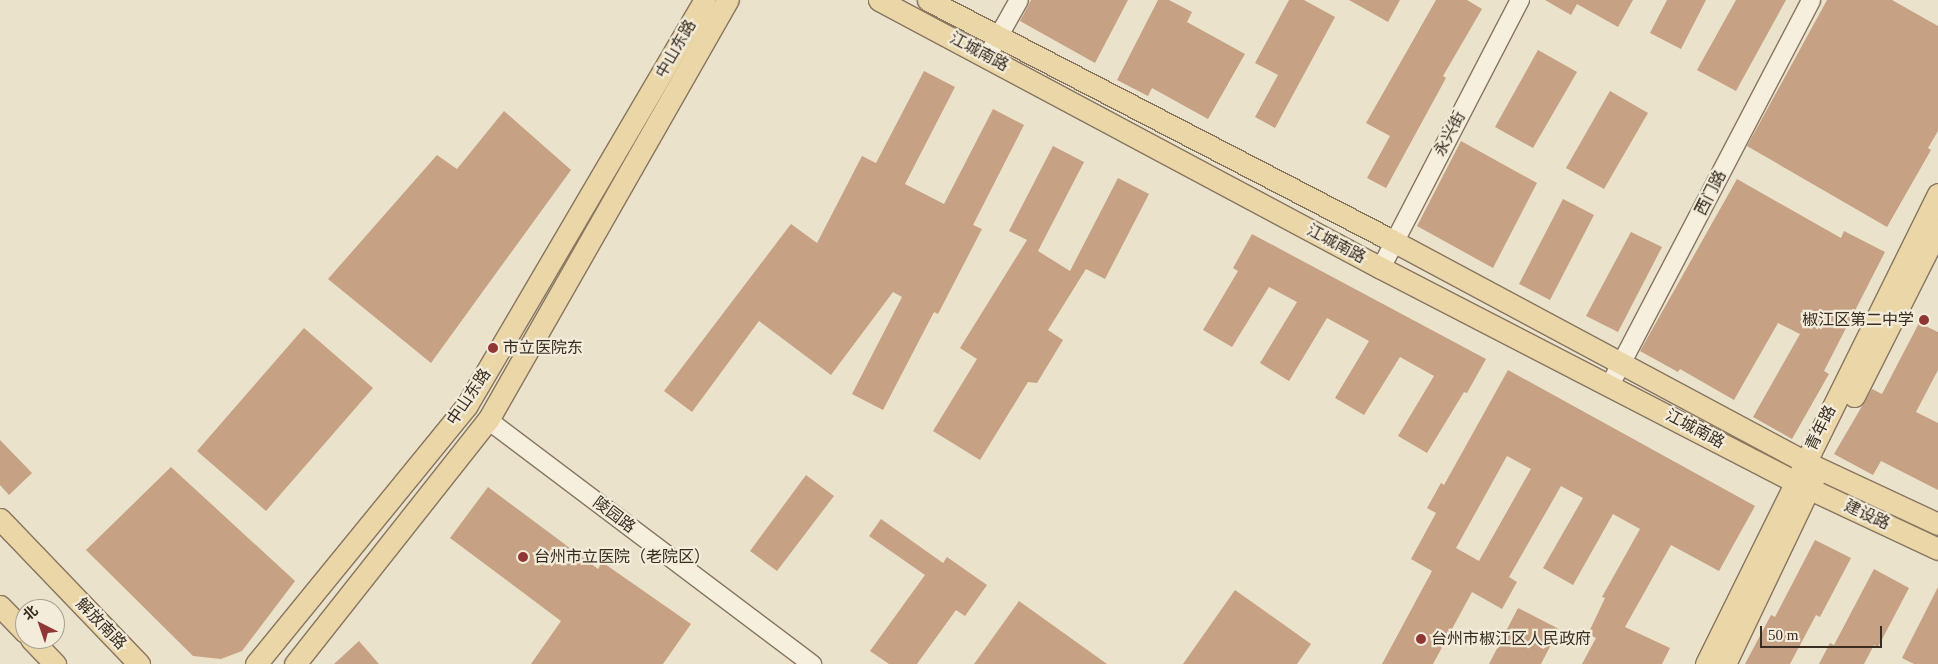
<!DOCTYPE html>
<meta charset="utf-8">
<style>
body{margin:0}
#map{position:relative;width:1938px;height:664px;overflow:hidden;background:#ebe2cb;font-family:"Times New Roman","Noto Sans SC",serif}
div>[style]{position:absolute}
.building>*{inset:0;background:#c6a184}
.roads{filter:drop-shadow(1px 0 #877560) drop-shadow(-1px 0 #877560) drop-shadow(0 1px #877560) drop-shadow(0 -1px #877560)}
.minor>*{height:18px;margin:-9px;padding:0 9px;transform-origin:9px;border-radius:9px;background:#f6efde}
.major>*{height:21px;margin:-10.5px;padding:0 10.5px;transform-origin:10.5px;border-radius:10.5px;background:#ead6a7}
.dots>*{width:14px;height:14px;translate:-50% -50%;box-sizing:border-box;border:2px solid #f3ecda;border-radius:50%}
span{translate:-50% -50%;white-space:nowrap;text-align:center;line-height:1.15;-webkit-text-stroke:4.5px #f3ecda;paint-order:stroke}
.street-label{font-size:16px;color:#392d22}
.poi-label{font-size:16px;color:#392d22}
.right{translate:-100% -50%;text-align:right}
.left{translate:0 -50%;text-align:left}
.north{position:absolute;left:15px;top:599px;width:50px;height:50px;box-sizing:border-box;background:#f3ecda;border:1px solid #a9a090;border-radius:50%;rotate:319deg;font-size:14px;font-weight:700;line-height:20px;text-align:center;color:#392d22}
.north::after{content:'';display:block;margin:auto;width:18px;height:22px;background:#903736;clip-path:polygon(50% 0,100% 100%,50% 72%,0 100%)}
.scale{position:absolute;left:1760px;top:626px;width:122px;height:22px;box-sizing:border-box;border:2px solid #392d22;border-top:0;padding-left:6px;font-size:15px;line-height:18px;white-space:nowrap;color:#392d22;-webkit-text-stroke:4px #f3ecda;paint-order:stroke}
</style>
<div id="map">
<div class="building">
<div style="clip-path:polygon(1031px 0,1128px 0,1095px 63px,1020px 21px)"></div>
<div style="clip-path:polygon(1158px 0,1169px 0,1192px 12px,1187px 22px,1245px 54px,1208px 119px,1152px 88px,1148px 96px,1117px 80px)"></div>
<div style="clip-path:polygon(1289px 0,1304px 0,1335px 17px,1275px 128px,1255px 117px,1278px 75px,1255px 63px)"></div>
<div style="clip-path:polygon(1349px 0,1400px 0,1388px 22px)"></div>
<div style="clip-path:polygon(1436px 0,1467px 0,1482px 9px,1443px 76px,1446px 78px,1386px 188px,1367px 178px,1390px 136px,1366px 123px)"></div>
<div style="clip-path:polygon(1545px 0,1633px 0,1618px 27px,1577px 4px,1571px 15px)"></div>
<div style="clip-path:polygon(1667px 0,1706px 0,1681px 49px,1650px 33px)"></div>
<div style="clip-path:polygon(1736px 0,1786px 0,1736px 91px,1697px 70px)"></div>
<div style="clip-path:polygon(1827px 0,1892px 0,1938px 26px,1938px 131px,1928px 148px,1931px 150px,1887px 227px,1747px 146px)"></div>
<div style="clip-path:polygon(1538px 50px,1577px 72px,1533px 148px,1495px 127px)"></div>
<div style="clip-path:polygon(924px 71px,955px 87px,905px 184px,944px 204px,993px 109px,1024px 125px,973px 225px,982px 229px,938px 314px,934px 312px,883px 410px,852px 394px,902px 297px,893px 292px,831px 375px,759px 321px,692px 412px,664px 391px,791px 224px,817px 243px,862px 156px,876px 163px)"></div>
<div style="clip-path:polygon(1610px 91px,1648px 113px,1604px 189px,1566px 168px)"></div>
<div style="clip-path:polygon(504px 111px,571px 170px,431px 363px,328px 279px,437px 155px,457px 169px)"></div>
<div style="clip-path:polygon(1461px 141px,1537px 183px,1493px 268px,1417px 226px)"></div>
<div style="clip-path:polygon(1053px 146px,1084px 162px,1038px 251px,1070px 271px,1118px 178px,1149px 194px,1105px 279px,1086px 269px,1048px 330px,1063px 340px,1037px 383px,1028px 382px,980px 460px,933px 431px,977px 359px,960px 348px,1027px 240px,1009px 231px)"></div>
<div style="clip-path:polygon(1737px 179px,1841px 238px,1844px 231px,1885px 252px,1824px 371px,1829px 374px,1792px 439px,1753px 417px,1800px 334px,1778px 323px,1734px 400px,1680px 369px,1678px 372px,1640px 351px)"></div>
<div style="clip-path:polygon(1563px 199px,1594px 215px,1550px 300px,1519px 284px)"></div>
<div style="clip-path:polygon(1631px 232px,1662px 247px,1618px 332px,1586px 316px)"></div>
<div style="clip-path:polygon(1252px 234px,1486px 359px,1467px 393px,1464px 392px,1427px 453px,1398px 436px,1434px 376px,1400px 357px,1364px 415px,1335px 398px,1369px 341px,1327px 318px,1289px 381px,1260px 363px,1297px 302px,1269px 287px,1232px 347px,1203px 330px,1238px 271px,1233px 268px)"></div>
<div style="clip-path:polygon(1919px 323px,1938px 332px,1938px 370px,1916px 412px,1938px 423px,1938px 490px,1881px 461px,1873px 475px,1834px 454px,1872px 389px,1882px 394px)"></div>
<div style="clip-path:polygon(304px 328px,373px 388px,266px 511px,197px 451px)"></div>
<div style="clip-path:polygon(evenodd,1508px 370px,1755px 506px,1719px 571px,1671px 545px,1625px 627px,1670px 648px,1662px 664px,1582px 664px,1596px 638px,1588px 634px,1605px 598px,1602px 597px,1640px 529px,1613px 514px,1573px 585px,1543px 568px,1583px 498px,1561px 486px,1509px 577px,1517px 582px,1502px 609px,1472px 592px,1433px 664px,1382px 664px,1432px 571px,1411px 559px,1436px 513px,1427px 508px,1441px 483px,1444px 485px,1508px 370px,1507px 456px,1531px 469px,1479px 561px,1456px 548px,1507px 456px)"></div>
<div style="clip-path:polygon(0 440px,32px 473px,9px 495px,0 485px)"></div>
<div style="clip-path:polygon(171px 467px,295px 581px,242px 651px,221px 659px,193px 656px,86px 550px)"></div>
<div style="clip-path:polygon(806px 475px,834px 496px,777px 571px,750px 551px)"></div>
<div style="clip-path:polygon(488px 487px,598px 569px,602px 562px,691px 624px,663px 664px,531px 664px,561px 621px,450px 538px)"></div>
<div style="clip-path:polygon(881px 519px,943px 563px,947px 557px,987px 585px,965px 616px,956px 610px,917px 664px,889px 664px,870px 651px,925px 575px,869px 536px)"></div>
<div style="clip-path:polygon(1815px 540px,1851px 558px,1820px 617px,1816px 615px,1790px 664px,1745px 664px,1771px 615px,1775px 617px)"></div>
<div style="clip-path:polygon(1874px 569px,1909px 588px,1878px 647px,1874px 645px,1864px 664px,1819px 664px,1830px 643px,1834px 645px)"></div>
<div style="clip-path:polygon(1938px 587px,1938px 664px,1914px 664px,1902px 658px)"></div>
<div style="clip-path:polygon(1235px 590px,1311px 644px,1297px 664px,1183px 664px)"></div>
<div style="clip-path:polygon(1019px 601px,1107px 664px,974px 664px)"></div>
<div style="clip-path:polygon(1518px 608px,1559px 629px,1541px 664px,1489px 664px)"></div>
<div style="clip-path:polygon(359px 641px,379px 664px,334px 664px)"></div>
</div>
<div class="roads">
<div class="minor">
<div style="left:987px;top:57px;width:65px;rotate:-60.7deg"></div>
<div style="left:1381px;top:268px;width:302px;rotate:-62.6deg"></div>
<div style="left:1610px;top:385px;width:434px;rotate:-62.4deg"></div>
<div style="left:488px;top:420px;width:406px;rotate:37deg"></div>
</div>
<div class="major">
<div style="left:879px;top:0;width:569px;rotate:28.1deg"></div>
<div style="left:1381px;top:268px;width:466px;rotate:27.3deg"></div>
<div style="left:1795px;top:482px;width:158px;rotate:25.1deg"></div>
<div style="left:928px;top:0;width:524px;rotate:27.4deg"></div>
<div style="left:1393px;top:241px;width:468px;rotate:28.2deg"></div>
<div style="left:1805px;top:462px;width:147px;rotate:25deg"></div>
<div style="left:1854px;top:396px;width:187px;rotate:-63.3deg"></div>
<div style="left:0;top:519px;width:201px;rotate:46.2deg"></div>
<div style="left:0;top:606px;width:36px;rotate:46deg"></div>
<div style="left:31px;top:639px;width:35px;rotate:46deg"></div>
<div style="left:256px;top:664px;width:334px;rotate:-50.8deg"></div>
<div style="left:467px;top:405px;width:470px;rotate:-59.6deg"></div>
<div style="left:295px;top:664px;width:311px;rotate:-51.7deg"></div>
<div style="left:488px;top:420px;width:484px;rotate:-60.3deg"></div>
<div style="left:1706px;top:664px;width:524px;rotate:-63.73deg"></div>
<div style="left:1725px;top:664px;width:209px;rotate:-64.5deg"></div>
</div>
</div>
<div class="dots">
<div style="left:1924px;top:320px;background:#903736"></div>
<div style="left:493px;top:348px;background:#903736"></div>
<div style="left:523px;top:557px;background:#903736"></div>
<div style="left:1421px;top:639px;background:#903736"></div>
</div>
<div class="street-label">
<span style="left:676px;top:49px;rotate:-60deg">中山东路</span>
<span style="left:979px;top:52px;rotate:28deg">江城南路</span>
<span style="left:1450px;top:134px;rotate:-62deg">永兴街</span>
<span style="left:1711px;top:193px;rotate:-63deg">西门路</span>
<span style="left:1336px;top:244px;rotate:28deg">江城南路</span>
<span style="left:469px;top:397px;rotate:-56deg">中山东路</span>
<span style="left:1821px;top:428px;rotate:-64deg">青年路</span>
<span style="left:1695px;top:429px;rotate:28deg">江城南路</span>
<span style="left:614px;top:515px;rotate:37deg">陵园路</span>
<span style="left:1867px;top:515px;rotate:25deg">建设路</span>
<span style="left:101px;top:624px;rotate:46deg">解放南路</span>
</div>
<div class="poi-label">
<span class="right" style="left:1914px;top:320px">椒江区第二中学</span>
<span class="left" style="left:503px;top:348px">市立医院东</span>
<span class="left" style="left:534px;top:557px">台州市立医院（老院区）</span>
<span class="left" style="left:1431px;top:639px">台州市椒江区人民政府</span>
</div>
<div class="north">北</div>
<div class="scale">50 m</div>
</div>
